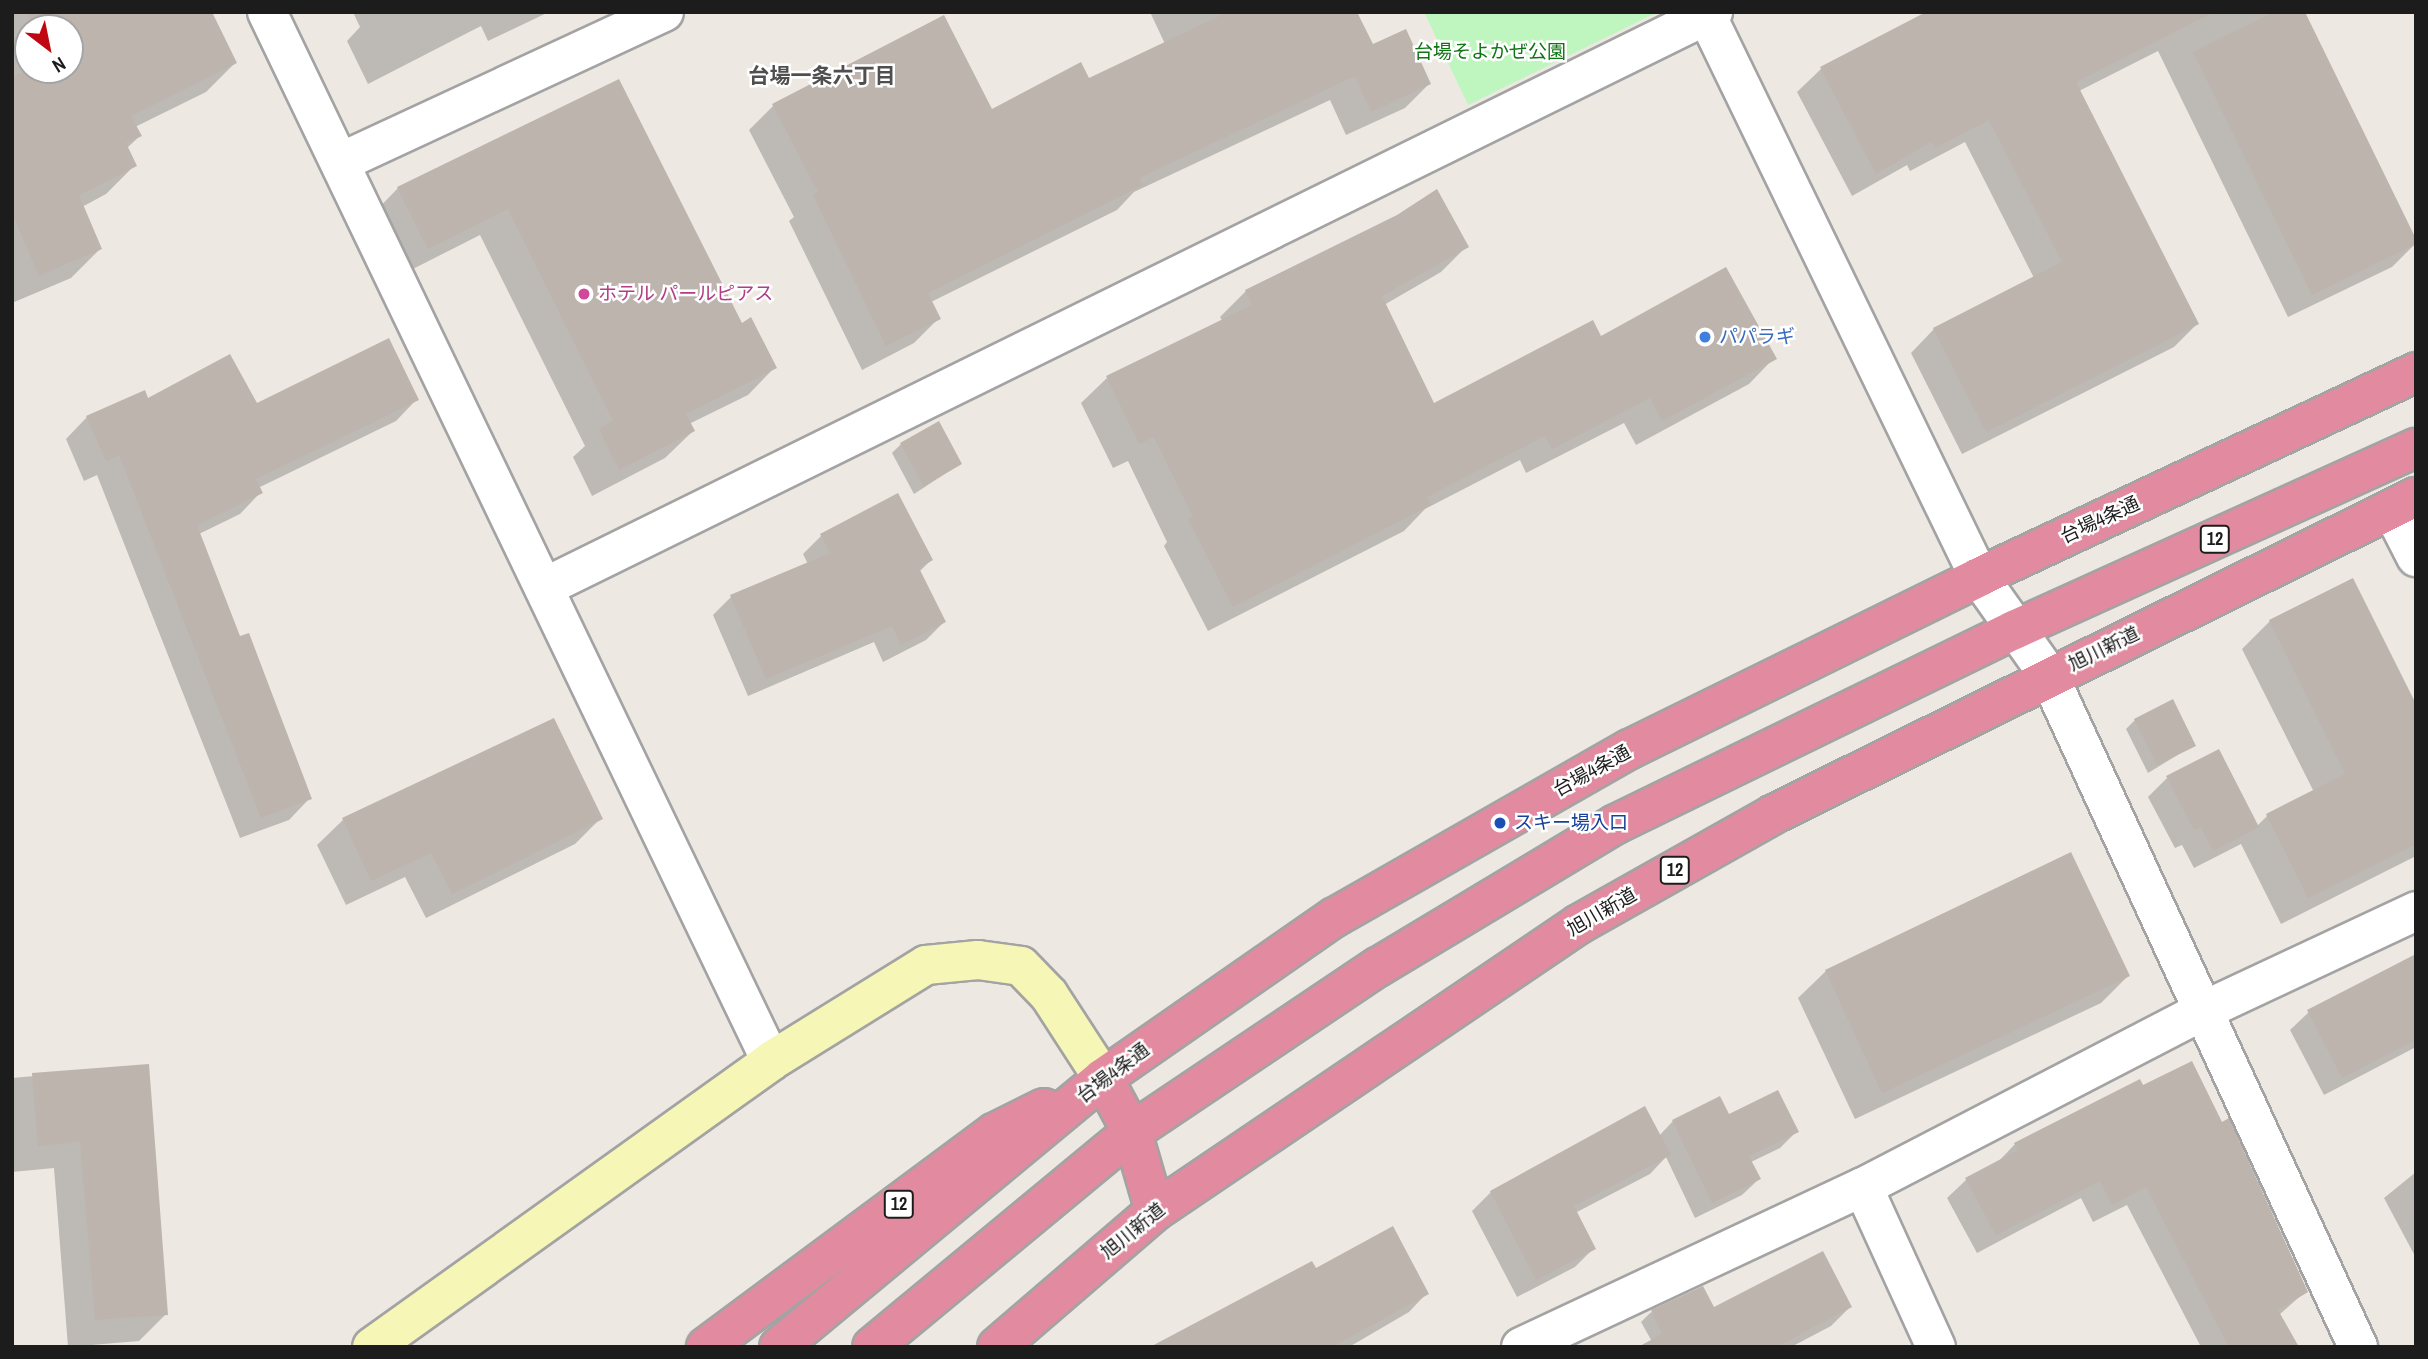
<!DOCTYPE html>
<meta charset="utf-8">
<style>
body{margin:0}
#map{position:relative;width:2428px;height:1359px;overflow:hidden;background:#ede8e2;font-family:"Archivo Narrow","Noto Sans JP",sans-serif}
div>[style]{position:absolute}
.park>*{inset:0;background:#bff6c0}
.shadow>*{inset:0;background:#0003}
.building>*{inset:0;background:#bdb4ae}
.roads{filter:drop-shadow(2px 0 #a3a3a3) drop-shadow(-2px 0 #a3a3a3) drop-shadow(0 2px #a3a3a3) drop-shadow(0 -2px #a3a3a3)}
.street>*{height:38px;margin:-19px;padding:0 19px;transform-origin:19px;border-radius:19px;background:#fff}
.secondary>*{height:38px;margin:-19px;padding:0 19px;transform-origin:19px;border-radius:19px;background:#f6f6b6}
.highway>*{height:38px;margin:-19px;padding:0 19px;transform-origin:19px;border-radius:19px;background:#e28ba0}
.dots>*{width:19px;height:19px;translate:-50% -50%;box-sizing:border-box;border:4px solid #fff;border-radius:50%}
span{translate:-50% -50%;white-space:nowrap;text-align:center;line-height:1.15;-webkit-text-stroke:5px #fff;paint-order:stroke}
.shield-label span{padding:2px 5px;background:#fff;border:2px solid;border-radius:5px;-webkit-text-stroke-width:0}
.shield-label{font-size:18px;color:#1c1c1c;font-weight:700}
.park-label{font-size:19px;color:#0f7413}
.hotel-label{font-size:19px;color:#b23c85}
.left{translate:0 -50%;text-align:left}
.shop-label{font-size:19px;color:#366cbe}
.street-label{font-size:19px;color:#1c1c1c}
.transit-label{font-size:19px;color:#164399}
.neighbourhood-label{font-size:21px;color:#4f4f4f;font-weight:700}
.frame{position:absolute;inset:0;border:14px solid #1c1c1c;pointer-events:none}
.north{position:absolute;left:14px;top:14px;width:70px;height:70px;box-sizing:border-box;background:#fff;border:2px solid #a4a4a4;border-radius:50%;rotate:148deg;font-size:19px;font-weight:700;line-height:28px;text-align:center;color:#1c1c1c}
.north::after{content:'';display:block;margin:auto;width:24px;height:32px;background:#bf0812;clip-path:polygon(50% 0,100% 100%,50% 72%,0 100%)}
</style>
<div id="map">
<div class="park">
<div style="clip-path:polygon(1424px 12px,1658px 12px,1468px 105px)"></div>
</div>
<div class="shadow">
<div style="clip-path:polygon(evenodd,12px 12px,210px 12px,235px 63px,206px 92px,135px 127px,140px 136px,127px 148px,135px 165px,106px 194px,82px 207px,100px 249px,71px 278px,12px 303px,12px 12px,28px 28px,70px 28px,70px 70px,28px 70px,28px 28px)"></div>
<div style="clip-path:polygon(353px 12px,549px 12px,488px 41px,481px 26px,368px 84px,347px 41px,360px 27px)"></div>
<div style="clip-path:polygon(1150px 12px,1355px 12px,1372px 46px,1429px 84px,1405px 108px,1346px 135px,1330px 100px,1134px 192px,1117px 210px,931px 302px,939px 318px,914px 343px,862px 370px,789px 221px,794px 217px,749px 130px,773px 106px,991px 111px,1089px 80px,1165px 44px)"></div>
<div style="clip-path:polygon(1933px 12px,2303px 12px,2416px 243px,2392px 267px,2288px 317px,2158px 51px,2079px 91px,2197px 324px,2174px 347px,1962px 454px,1911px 353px,1934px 329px,2034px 278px,1965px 142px,1910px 171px,1907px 165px,1852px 196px,1797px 92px,1821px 69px)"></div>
<div style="clip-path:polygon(618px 81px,742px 325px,775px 367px,748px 395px,689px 424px,693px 431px,665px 458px,592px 496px,573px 457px,585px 446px,480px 235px,401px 275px,371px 216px,398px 188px)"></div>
<div style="clip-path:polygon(1467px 246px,1441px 272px,1384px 305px,1433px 405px,1601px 338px,1774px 358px,1749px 384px,1636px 445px,1624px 423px,1526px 473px,1520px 460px,1425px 509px,1404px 531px,1208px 631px,1164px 546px,1167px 542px,1128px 461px,1113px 468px,1081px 403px,1107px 378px,1223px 322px,1220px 317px,1246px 291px)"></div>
<div style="clip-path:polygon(417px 399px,396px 421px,258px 488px,261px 492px,240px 514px,199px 534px,239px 638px,310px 798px,289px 820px,240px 838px,97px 475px,84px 481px,66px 439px,87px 417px,147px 400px,256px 405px)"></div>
<div style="clip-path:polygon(901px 444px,960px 464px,914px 494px,892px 453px)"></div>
<div style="clip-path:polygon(897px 496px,931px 560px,919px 572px,944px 622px,926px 640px,883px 662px,874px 642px,748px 696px,713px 615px,731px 597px,808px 564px,803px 554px,821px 536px)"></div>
<div style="clip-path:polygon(2270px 621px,2416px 706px,2416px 856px,2281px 924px,2241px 844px,2194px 868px,2182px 845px,2175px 848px,2148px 797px,2167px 778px,2257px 826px,2267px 816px,2314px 792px,2242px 649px)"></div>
<div style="clip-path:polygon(2135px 720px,2194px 745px,2148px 773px,2126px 729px)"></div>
<div style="clip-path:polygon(600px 819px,575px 844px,426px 918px,405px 877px,346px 905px,317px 845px,343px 820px)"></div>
<div style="clip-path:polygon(2416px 954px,2416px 1047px,2324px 1095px,2290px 1030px,2309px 1012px)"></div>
<div style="clip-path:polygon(1826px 971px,2128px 976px,2101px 1003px,1855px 1119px,1798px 998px)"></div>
<div style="clip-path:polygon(147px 1066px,166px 1314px,139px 1341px,68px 1347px,54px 1168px,12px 1172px,12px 1078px)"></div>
<div style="clip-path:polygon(2140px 1081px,2306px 1291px,2279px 1315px,2297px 1347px,2201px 1347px,2127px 1205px,2093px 1222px,2081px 1198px,1977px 1253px,1947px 1198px,1966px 1180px,1997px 1163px,2015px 1144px)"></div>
<div style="clip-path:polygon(1728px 1116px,1796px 1132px,1780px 1148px,1751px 1162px,1759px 1179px,1742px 1195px,1695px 1218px,1666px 1157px,1650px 1174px,1575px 1213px,1594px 1248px,1575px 1267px,1517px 1297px,1472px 1211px,1491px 1192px,1659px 1136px,1673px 1121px)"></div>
<div style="clip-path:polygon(2416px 1172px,2416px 1258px,2384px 1198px)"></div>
<div style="clip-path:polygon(1315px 1271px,1427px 1293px,1409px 1312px,1349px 1347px,1157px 1347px)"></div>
<div style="clip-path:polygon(1702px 1288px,1716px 1314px,1850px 1307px,1831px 1326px,1791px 1347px,1655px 1347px,1641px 1322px,1650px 1313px)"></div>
</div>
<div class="building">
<div style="clip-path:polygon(26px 12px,212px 12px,237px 63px,131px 116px,142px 136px,126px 143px,137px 166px,79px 195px,102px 249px,39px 276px,12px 213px,12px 77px,29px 70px,70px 70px,70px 28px,34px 28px)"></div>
<div style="clip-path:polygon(1228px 12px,1357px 12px,1373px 44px,1406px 29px,1431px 84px,1371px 112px,1355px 76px,1139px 178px,1143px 185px,928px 293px,941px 319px,886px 346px,813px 195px,818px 192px,772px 104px,944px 15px,992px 109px,1081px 62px,1089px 78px)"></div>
<div style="clip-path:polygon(1926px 12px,2214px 12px,2076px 82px,2199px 324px,1986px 432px,1933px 328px,2062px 262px,1989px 120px,1935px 148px,1931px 142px,1876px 174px,1820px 67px)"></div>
<div style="clip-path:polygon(2274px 12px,2305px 12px,2416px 239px,2416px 244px,2312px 295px,2193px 52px)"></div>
<div style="clip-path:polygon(619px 79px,742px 323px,751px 317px,777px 368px,686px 414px,695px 431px,619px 470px,599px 429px,613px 421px,508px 209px,428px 249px,397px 187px)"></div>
<div style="clip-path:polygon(1437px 189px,1469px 247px,1382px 296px,1434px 403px,1593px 320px,1601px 336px,1726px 267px,1777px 359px,1662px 421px,1650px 398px,1552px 449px,1545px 436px,1427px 497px,1431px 505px,1233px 607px,1188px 519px,1193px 517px,1154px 437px,1139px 444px,1106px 376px,1252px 305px,1245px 290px,1397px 215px)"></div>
<div style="clip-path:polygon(389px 338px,419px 400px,256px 479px,263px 493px,197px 525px,240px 636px,249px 633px,312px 799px,261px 818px,119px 455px,106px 461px,86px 416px,145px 390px,148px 398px,230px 354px,257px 403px)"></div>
<div style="clip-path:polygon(939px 421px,962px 464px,924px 486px,900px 443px)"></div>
<div style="clip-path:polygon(898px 493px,933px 560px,919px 568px,946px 622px,901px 645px,892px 626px,766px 679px,730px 595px,830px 553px,820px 534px)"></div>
<div style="clip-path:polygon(2353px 578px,2416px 704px,2416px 844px,2308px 898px,2266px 814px,2345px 774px,2269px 620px)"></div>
<div style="clip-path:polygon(2173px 699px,2196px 746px,2157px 765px,2134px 719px)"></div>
<div style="clip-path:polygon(554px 718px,603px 819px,452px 894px,431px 853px,371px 881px,342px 818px)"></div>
<div style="clip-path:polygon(2219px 749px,2259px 827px,2213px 851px,2201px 827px,2194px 830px,2166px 776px)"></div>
<div style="clip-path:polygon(2071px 852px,2130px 976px,1882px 1093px,1825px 970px)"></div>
<div style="clip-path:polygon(2416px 954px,2416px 1040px,2342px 1078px,2307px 1010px)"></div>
<div style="clip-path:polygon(2192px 1061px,2222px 1122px,2229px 1118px,2308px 1292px,2278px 1310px,2299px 1347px,2229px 1347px,2146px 1187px,2112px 1205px,2100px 1181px,1996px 1235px,1965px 1178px,2018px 1150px,2014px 1143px,2140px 1079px,2143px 1085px)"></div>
<div style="clip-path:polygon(149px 1064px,168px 1315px,95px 1320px,80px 1142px,38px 1146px,32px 1073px)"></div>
<div style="clip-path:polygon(1778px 1090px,1799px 1132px,1749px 1156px,1761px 1179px,1712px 1203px,1672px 1120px,1720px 1096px,1729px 1114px)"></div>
<div style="clip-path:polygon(1645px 1106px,1671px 1155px,1574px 1206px,1596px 1249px,1536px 1280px,1490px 1191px)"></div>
<div style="clip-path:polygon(1393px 1226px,1429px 1294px,1332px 1347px,1150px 1347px,1312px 1261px,1316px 1268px)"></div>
<div style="clip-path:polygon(1823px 1251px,1852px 1307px,1776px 1347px,1638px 1347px,1662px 1334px,1651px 1310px,1703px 1286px,1714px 1307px)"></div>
</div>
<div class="roads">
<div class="street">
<div style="left:267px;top:12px;width:1164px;rotate:64.34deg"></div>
<div style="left:1705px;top:12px;width:628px;rotate:64.13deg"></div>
<div style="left:1979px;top:577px;width:121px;rotate:54.7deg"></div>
<div style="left:2049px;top:676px;width:739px;rotate:65.27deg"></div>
<div style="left:341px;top:162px;width:356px;rotate:-24.9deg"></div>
<div style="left:2392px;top:510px;width:53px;rotate:62.9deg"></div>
<div style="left:545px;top:587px;width:1302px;rotate:-26.21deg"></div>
<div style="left:1863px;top:1187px;width:176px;rotate:65.5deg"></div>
<div style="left:1521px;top:1347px;width:378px;rotate:-25.1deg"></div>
<div style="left:1863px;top:1187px;width:385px;rotate:-27.4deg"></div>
<div style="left:2205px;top:1010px;width:233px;rotate:-25.1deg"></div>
</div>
<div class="secondary">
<div style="left:372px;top:1347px;width:491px;rotate:-35.6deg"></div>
<div style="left:771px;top:1061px;width:182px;rotate:-31.8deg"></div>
<div style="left:926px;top:965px;width:52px;rotate:-5.5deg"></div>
<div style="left:978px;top:960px;width:43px;rotate:7.9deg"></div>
<div style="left:1021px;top:966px;width:40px;rotate:46deg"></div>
<div style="left:1049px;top:995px;width:99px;rotate:57deg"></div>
</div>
<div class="highway">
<div style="left:1103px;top:1078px;width:61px;rotate:61.8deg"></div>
<div style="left:1132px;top:1132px;width:82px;rotate:73.8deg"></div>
<div style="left:706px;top:1347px;width:359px;rotate:-36.6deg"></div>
<div style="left:994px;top:1133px;width:56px;rotate:-26.6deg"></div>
<div style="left:779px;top:1347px;width:421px;rotate:-39.7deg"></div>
<div style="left:1103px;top:1078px;width:282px;rotate:-34.8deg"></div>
<div style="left:1335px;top:917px;width:339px;rotate:-29.7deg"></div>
<div style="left:1630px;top:749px;width:389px;rotate:-26.2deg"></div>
<div style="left:1979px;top:577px;width:483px;rotate:-25.1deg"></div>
<div style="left:872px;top:1347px;width:337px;rotate:-39.6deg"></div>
<div style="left:1132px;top:1132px;width:296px;rotate:-33.9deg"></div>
<div style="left:1378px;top:967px;width:278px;rotate:-31deg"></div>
<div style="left:1616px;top:824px;width:443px;rotate:-26deg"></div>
<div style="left:2014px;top:630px;width:441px;rotate:-24.4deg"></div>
<div style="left:997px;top:1347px;width:208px;rotate:-40.7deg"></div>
<div style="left:1155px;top:1211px;width:512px;rotate:-34.09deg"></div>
<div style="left:1579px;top:924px;width:224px;rotate:-29.4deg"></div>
<div style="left:1774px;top:814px;width:716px;rotate:-26.28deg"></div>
</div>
</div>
<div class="dots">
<div style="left:584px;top:294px;background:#d1479c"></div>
<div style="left:1705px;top:337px;background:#3f7fe0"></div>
<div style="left:1500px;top:823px;background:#1a4fb4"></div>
</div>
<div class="shield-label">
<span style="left:2215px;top:539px">12</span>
<span style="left:1675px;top:870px">12</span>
<span style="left:899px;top:1204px">12</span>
</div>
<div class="park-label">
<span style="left:1490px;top:52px">台場そよかぜ公園</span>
</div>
<div class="hotel-label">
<span class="left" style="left:598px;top:294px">ホテル パールピアス</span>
</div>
<div class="shop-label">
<span class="left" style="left:1719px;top:337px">パパラギ</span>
</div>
<div class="street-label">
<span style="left:2100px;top:520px;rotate:-25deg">台場4条通</span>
<span style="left:2104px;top:649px;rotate:-26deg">旭川新道</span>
<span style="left:1592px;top:771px;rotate:-29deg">台場4条通</span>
<span style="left:1602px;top:912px;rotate:-30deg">旭川新道</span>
<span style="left:1113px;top:1073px;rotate:-37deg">台場4条通</span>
<span style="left:1133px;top:1231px;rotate:-39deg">旭川新道</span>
</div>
<div class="transit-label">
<span class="left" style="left:1514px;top:823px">スキー場入口</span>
</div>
<div class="neighbourhood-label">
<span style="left:822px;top:76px">台場一条六丁目</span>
</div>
<div class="frame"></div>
<div class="north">N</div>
</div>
